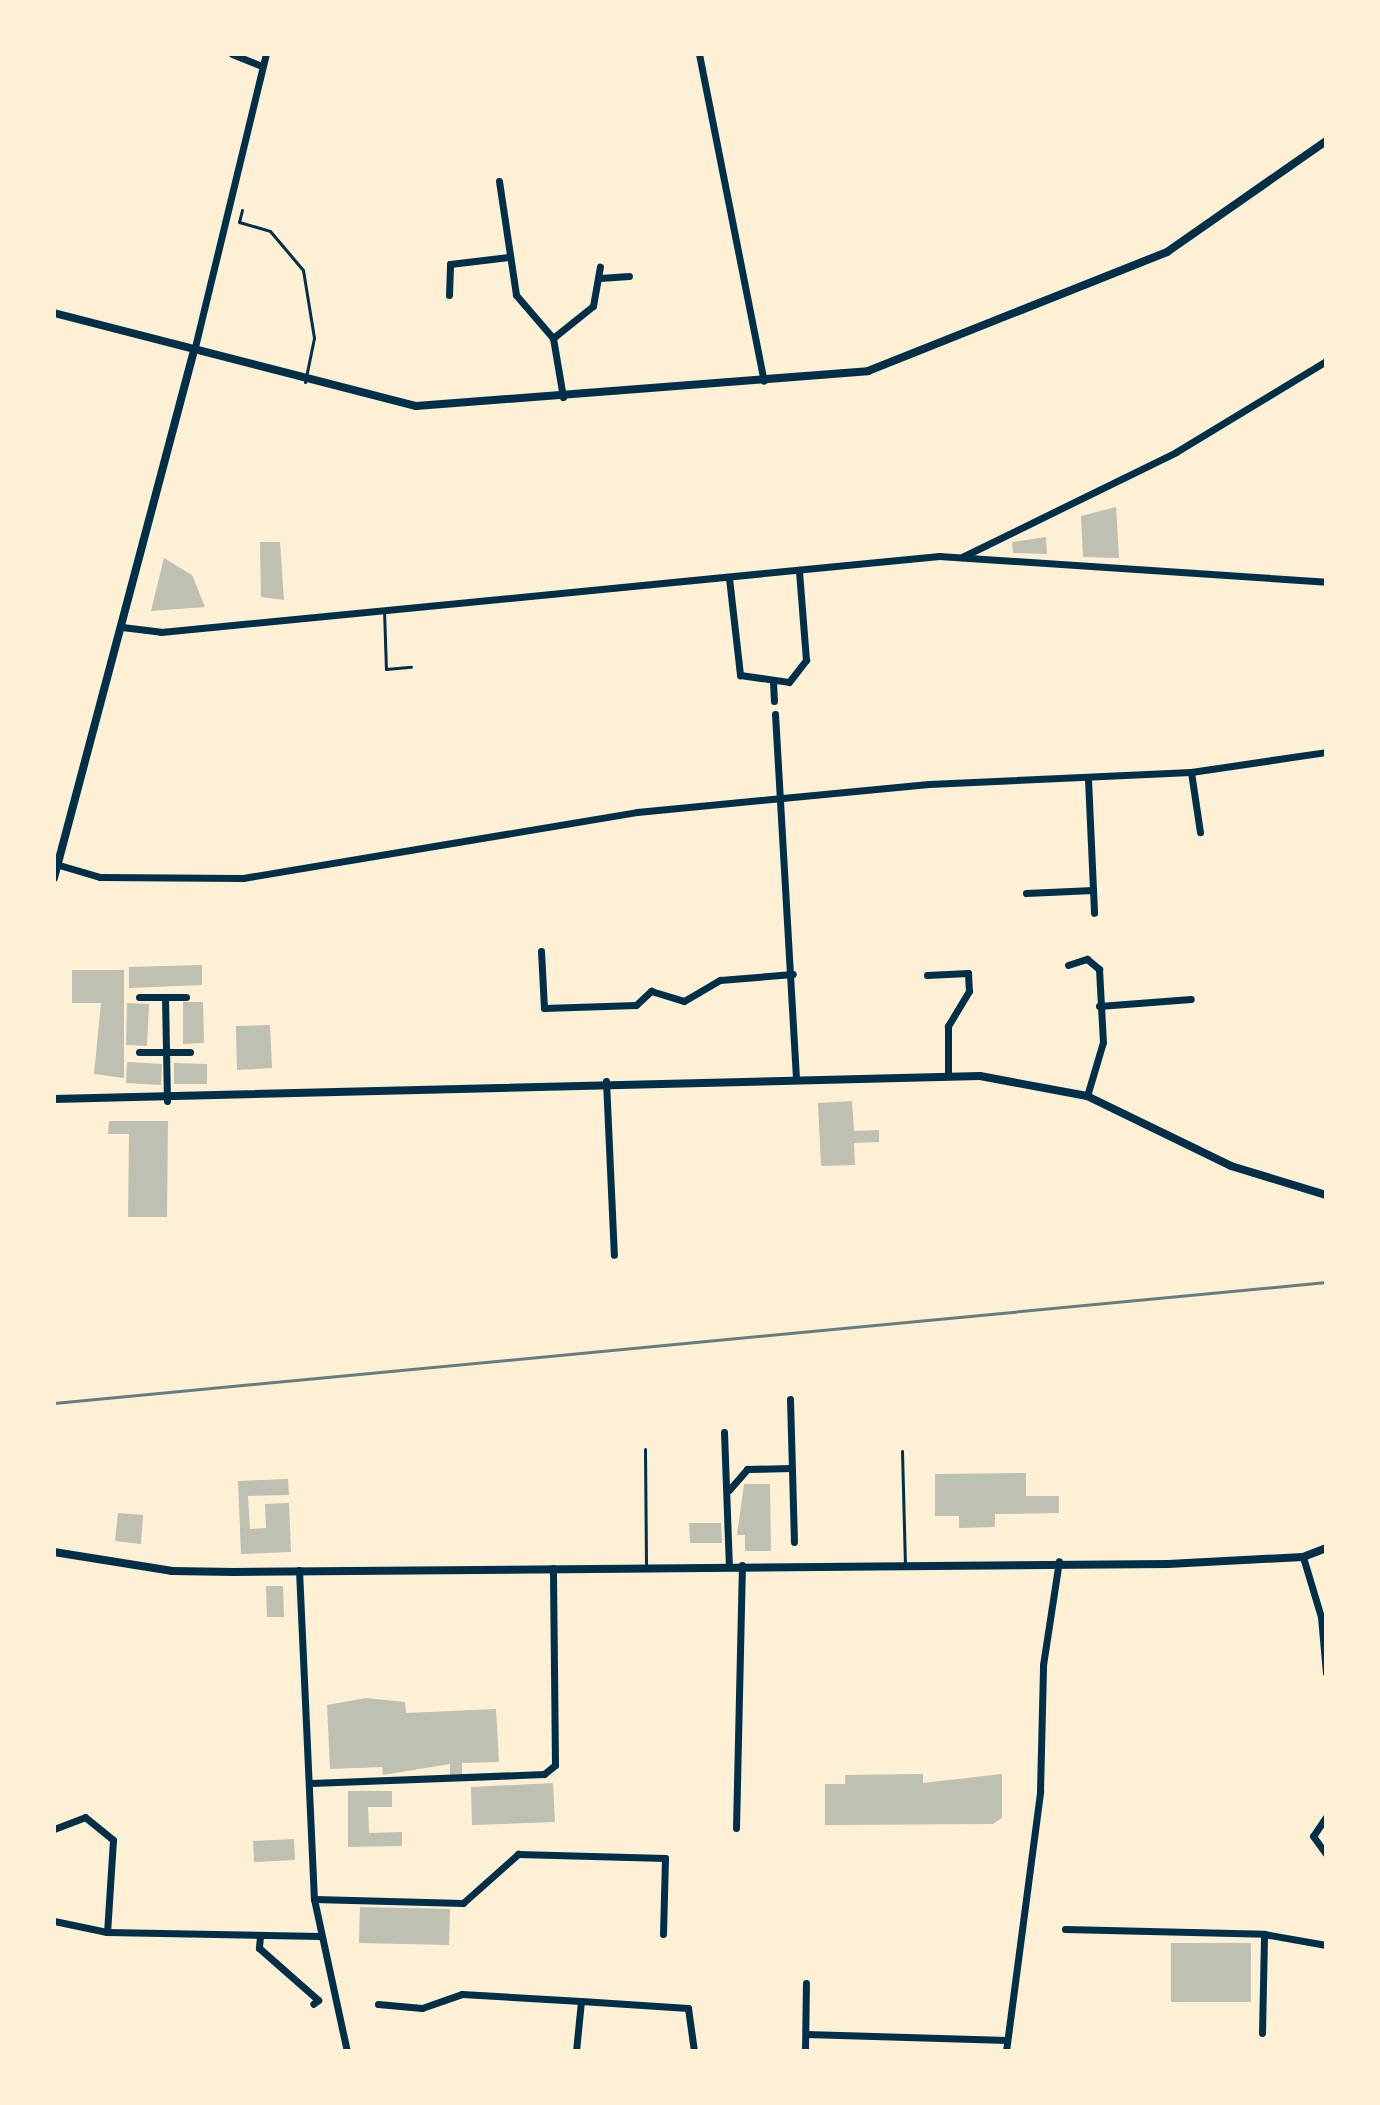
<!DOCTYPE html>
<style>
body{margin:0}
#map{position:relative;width:1380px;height:2105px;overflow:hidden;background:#fdf0d5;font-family:"Nunito Sans",sans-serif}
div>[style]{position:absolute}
.building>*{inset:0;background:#bec0b2}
.service>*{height:3px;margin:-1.5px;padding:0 1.5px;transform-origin:1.5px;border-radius:1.5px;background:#003049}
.minor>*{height:7px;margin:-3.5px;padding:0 3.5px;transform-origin:3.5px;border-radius:3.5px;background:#003049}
.tertiary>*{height:8px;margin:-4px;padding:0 4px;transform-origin:4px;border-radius:4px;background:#003049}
.rail>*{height:3px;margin:-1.5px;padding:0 1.5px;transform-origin:1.5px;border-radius:1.5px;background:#657d81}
span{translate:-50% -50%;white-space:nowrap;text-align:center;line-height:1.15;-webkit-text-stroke:8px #fdf0d5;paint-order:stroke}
.frame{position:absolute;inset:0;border:56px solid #fdf0d5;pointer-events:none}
</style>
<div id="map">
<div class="building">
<div style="clip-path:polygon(1116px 507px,1119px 558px,1083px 557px,1081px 516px)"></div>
<div style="clip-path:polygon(1046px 537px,1047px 554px,1013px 553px,1012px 542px)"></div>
<div style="clip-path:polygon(260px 542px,280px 542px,284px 600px,261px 597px)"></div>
<div style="clip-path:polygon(164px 558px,192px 575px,205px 607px,151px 611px)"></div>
<div style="clip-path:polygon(202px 965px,202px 985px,129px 988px,129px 967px)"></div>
<div style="clip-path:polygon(72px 970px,124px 970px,124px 1078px,94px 1074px,101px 1003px,72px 1003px)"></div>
<div style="clip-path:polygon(183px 1002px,203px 1002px,204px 1043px,183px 1044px)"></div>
<div style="clip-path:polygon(127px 1003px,149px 1004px,147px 1046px,126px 1045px)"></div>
<div style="clip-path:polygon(270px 1025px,272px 1068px,237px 1070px,236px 1026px)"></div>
<div style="clip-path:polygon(127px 1062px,162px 1064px,161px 1085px,126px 1083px)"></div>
<div style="clip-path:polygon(174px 1063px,207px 1064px,207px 1084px,174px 1084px)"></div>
<div style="clip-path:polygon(852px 1101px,854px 1131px,879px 1130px,879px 1142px,854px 1143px,855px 1165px,821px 1166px,818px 1103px)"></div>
<div style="clip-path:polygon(109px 1121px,168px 1121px,167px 1217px,128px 1217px,129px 1134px,108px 1134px)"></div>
<div style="clip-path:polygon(1026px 1473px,1026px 1496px,1059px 1496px,1059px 1513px,995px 1514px,995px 1527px,959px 1528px,959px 1516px,935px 1516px,935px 1474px)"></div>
<div style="clip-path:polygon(288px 1479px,289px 1495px,248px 1496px,250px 1529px,266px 1528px,265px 1504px,289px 1503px,291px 1552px,241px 1554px,238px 1481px)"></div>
<div style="clip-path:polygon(744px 1484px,770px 1484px,771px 1551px,745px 1551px,745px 1535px,737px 1535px)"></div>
<div style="clip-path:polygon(118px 1513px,143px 1515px,141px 1544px,115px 1541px)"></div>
<div style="clip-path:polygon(689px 1523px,721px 1523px,722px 1543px,690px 1543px)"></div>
<div style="clip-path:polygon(266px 1586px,283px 1586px,284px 1617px,267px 1617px)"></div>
<div style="clip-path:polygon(366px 1698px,405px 1702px,406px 1713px,496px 1709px,499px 1762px,462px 1763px,462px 1775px,450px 1775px,450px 1764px,383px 1775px,382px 1767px,330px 1769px,327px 1705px)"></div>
<div style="clip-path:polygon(923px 1774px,923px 1783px,1002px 1774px,1002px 1818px,993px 1824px,825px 1825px,825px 1784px,845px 1784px,845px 1775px)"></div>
<div style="clip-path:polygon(553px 1783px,555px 1822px,472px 1825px,471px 1787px)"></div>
<div style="clip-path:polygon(348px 1791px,392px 1791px,392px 1807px,368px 1807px,369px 1833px,402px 1832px,402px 1846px,348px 1847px)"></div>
<div style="clip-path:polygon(294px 1839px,295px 1860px,254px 1862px,253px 1841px)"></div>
<div style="clip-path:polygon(360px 1907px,450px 1909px,449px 1945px,359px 1943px)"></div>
<div style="clip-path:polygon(1171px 1943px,1251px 1943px,1251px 2002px,1171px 2002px)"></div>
</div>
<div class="service">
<div style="left:242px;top:210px;width:12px;rotate:104deg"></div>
<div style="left:239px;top:222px;width:32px;rotate:16deg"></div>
<div style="left:270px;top:231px;width:51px;rotate:49.8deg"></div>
<div style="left:303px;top:270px;width:69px;rotate:80.8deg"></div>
<div style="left:314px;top:338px;width:45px;rotate:101.6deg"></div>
<div style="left:384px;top:610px;width:59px;rotate:88.1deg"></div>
<div style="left:386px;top:669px;width:25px;rotate:-5deg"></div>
<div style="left:645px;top:1449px;width:116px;rotate:89.5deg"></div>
<div style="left:902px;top:1451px;width:112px;rotate:88.5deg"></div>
</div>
<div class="minor">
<div style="left:232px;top:54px;width:32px;rotate:22deg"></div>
<div style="left:699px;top:54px;width:333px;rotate:78.8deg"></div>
<div style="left:499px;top:181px;width:115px;rotate:81.5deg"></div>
<div style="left:516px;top:295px;width:57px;rotate:49.3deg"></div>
<div style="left:553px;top:338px;width:60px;rotate:80.4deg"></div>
<div style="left:600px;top:278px;width:29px;rotate:-4deg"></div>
<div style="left:449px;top:295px;width:31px;rotate:-88deg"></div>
<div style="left:450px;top:264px;width:59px;rotate:-6.8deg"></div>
<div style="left:553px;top:338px;width:51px;rotate:-38.7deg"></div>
<div style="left:593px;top:306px;width:40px;rotate:-80deg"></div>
<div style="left:194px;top:351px;width:306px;rotate:-76.4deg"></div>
<div style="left:962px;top:557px;width:238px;rotate:-26.1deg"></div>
<div style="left:1176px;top:452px;width:175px;rotate:-31.2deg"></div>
<div style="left:729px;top:578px;width:98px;rotate:83.5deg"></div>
<div style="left:740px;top:675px;width:49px;rotate:8.1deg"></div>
<div style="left:789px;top:682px;width:28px;rotate:-52deg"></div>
<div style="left:806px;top:660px;width:89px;rotate:-94.5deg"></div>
<div style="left:122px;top:627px;width:39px;rotate:7deg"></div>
<div style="left:161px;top:632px;width:782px;rotate:-5.58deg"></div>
<div style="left:939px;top:556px;width:388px;rotate:3.8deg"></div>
<div style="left:773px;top:682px;width:19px;rotate:87deg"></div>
<div style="left:775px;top:714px;width:363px;rotate:86.7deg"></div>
<div style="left:1191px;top:772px;width:61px;rotate:81.5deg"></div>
<div style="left:1088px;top:779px;width:134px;rotate:87.4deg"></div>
<div style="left:59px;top:865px;width:43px;rotate:16.3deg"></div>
<div style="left:100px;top:877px;width:143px;rotate:0.4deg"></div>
<div style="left:243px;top:878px;width:399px;rotate:-9.5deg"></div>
<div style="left:637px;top:812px;width:293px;rotate:-5.5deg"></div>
<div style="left:929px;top:784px;width:262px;rotate:-2.6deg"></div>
<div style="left:1191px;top:772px;width:136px;rotate:-8.4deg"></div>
<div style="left:1026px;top:893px;width:67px;rotate:-2.6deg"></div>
<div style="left:541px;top:951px;width:57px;rotate:87deg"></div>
<div style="left:544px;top:1008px;width:92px;rotate:-1.9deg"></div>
<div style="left:636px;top:1005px;width:21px;rotate:-43deg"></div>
<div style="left:651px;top:991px;width:34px;rotate:17deg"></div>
<div style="left:684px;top:1001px;width:42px;rotate:-30.3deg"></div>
<div style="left:720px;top:980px;width:73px;rotate:-4.7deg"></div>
<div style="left:1068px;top:965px;width:20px;rotate:-18deg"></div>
<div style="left:1087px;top:959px;width:16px;rotate:40deg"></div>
<div style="left:1099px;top:969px;width:73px;rotate:86.9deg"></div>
<div style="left:1103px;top:1042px;width:56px;rotate:106.5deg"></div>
<div style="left:927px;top:975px;width:41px;rotate:-2.8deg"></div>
<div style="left:968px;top:973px;width:18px;rotate:87deg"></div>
<div style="left:969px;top:991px;width:41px;rotate:121deg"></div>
<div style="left:948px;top:1026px;width:48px;rotate:90deg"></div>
<div style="left:139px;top:997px;width:47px"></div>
<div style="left:165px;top:997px;width:104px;rotate:88.9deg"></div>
<div style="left:1099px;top:1006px;width:92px;rotate:-4.4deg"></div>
<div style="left:139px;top:1052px;width:51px"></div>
<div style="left:606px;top:1081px;width:174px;rotate:87.4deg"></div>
<div style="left:790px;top:1399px;width:143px;rotate:88.4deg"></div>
<div style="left:724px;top:1432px;width:134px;rotate:87.9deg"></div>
<div style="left:729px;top:1490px;width:28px;rotate:-49deg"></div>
<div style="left:747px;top:1469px;width:44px;rotate:-1.3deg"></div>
<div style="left:1303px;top:1557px;width:63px;rotate:73.3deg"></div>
<div style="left:1321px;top:1617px;width:56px;rotate:84.9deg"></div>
<div style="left:299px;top:1570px;width:329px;rotate:87.4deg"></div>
<div style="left:314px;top:1899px;width:156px;rotate:77.8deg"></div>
<div style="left:311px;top:1783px;width:233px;rotate:-2.2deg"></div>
<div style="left:544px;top:1774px;width:14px;rotate:-39deg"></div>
<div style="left:555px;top:1765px;width:197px;rotate:-90.6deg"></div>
<div style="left:1326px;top:1817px;width:23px;rotate:124deg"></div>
<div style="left:1313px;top:1836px;width:22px;rotate:54deg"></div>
<div style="left:736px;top:1828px;width:263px;rotate:-88.7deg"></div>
<div style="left:54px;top:1829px;width:33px;rotate:-21deg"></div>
<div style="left:85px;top:1817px;width:36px;rotate:39deg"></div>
<div style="left:113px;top:1840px;width:92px;rotate:93.7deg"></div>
<div style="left:314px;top:1899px;width:149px;rotate:1.5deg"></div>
<div style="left:463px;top:1903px;width:74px;rotate:-41.7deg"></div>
<div style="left:518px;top:1854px;width:147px;rotate:1.6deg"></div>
<div style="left:665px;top:1858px;width:76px;rotate:91.5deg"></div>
<div style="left:54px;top:1921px;width:54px;rotate:11.7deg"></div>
<div style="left:107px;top:1932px;width:213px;rotate:1.1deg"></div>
<div style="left:1065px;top:1929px;width:199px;rotate:1.4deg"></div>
<div style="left:1264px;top:1934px;width:63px;rotate:10.1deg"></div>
<div style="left:260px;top:1936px;width:12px;rotate:95deg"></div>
<div style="left:259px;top:1948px;width:79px;rotate:41.4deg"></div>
<div style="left:318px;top:2000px;width:6px;rotate:141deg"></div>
<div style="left:581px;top:2001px;width:107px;rotate:3.7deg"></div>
<div style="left:688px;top:2008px;width:43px;rotate:82.1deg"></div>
<div style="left:378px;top:2004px;width:44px;rotate:5.2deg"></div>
<div style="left:422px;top:2008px;width:42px;rotate:-19.3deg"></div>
<div style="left:462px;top:1994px;width:119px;rotate:3.4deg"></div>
<div style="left:581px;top:2001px;width:50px;rotate:95.7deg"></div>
<div style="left:1262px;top:2033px;width:99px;rotate:-88.8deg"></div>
<div style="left:806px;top:2034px;width:201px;rotate:1.7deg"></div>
<div style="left:805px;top:2051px;width:68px;rotate:-89.2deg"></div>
<div style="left:1006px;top:2051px;width:262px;rotate:-82.5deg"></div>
<div style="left:1040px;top:1791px;width:126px;rotate:-88.6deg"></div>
<div style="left:1043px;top:1665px;width:105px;rotate:-81.3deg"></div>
</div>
<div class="tertiary">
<div style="left:54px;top:313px;width:374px;rotate:14.4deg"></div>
<div style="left:416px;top:406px;width:453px;rotate:-4.4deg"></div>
<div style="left:868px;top:371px;width:322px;rotate:-21.7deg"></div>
<div style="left:1167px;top:252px;width:194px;rotate:-34.9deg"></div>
<div style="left:54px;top:878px;width:542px;rotate:-75.14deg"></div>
<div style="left:54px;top:1099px;width:926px;rotate:-1.42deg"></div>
<div style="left:980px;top:1076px;width:109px;rotate:10.6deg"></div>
<div style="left:1087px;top:1096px;width:160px;rotate:25.9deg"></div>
<div style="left:1231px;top:1166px;width:99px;rotate:17deg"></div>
<div style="left:54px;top:1552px;width:120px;rotate:9.1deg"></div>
<div style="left:172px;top:1571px;width:62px;rotate:0.9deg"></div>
<div style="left:234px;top:1572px;width:934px;rotate:-0.49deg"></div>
<div style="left:1168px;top:1564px;width:135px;rotate:-3deg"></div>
<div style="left:1303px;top:1557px;width:25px;rotate:-21deg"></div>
</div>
<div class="rail">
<div style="left:54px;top:1403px;width:1278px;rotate:-5.43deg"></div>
</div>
<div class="frame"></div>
</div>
